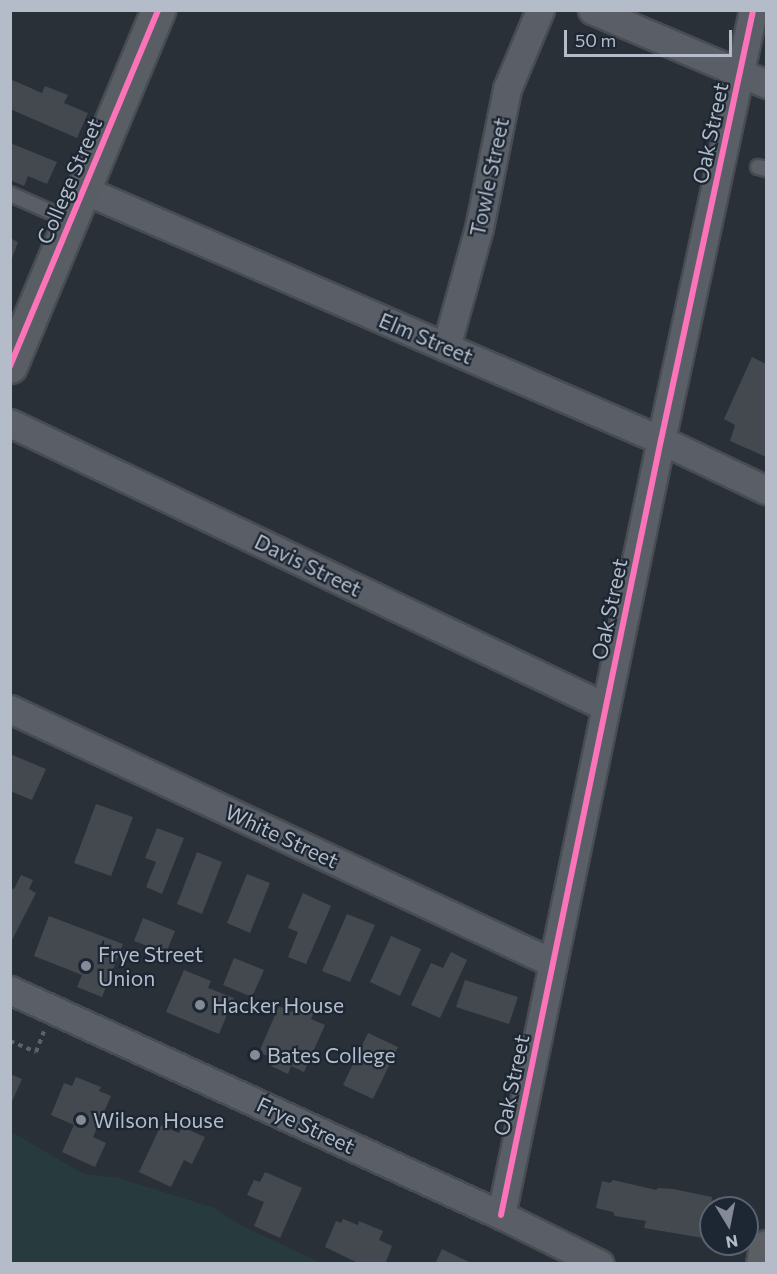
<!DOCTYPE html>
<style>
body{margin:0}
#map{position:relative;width:777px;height:1274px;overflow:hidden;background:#2a3038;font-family:Commissioner,sans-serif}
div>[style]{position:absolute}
.green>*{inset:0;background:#273a3e}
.building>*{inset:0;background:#444950}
.path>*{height:4px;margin-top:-2px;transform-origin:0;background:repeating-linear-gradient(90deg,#5d636a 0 4.5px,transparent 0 9px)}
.roads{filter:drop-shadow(2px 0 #484c53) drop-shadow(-2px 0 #484c53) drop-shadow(0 2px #484c53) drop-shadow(0 -2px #484c53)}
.service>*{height:14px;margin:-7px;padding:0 7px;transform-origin:7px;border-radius:7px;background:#5a5e66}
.minor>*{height:27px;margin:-13.5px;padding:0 13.5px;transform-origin:13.5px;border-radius:13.5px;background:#5a5e66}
.secondary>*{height:33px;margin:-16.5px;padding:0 16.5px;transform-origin:16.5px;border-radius:16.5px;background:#595d64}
.trunk>*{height:33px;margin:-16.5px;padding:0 16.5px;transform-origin:16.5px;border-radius:16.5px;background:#5b5f64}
.cycleway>*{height:6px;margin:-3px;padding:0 3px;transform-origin:3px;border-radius:3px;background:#fb73b8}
.dots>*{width:16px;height:16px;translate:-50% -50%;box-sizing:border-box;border:3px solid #1d2633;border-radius:50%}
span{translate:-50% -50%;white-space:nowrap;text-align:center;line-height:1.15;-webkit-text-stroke:4.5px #1d2633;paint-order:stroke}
.street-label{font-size:21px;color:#b4bcc9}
.poi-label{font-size:21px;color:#b4bcc9}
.left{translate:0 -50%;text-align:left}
.frame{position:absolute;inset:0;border:12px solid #b4bcc9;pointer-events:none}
.north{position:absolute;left:699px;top:1196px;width:60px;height:60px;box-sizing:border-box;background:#1d2633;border:2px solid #59626f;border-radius:50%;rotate:170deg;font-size:16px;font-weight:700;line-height:24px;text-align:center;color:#b4bcc9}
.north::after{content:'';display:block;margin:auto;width:21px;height:27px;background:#848b96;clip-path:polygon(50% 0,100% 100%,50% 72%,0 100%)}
.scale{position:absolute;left:564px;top:30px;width:168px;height:27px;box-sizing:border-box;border:3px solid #b4bcc9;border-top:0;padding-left:8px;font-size:18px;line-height:21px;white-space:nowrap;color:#b4bcc9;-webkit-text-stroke:4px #1d2633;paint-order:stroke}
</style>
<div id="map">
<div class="green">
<div style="clip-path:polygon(10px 1131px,84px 1174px,118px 1178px,215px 1208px,238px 1224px,321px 1263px,11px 1263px)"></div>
</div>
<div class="building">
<div style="clip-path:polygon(10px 79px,42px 93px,45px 86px,68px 95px,64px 103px,88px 113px,77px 138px,10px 109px)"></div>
<div style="clip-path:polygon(10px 143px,57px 162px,47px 184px,28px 176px,24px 186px,10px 180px)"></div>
<div style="clip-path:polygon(10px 238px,18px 242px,11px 261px,10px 261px)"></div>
<div style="clip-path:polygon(752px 357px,766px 364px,766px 457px,730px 441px,735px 425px,724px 419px)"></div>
<div style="clip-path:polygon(10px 754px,46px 769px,32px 800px,10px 791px)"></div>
<div style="clip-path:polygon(96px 804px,133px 817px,111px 876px,74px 863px)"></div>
<div style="clip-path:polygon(157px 828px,184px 838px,162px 894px,146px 887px,156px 862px,145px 858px)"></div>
<div style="clip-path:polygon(197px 852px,222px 862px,202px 914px,177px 904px)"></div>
<div style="clip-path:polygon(247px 874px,270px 883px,250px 933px,227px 923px)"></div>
<div style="clip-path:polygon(21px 875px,33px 880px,29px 889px,36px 893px,10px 944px,10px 888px,14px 889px)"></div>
<div style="clip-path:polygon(303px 893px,331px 906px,306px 964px,288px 957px,298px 932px,288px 928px)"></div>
<div style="clip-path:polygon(347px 914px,375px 925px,350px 982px,322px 971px)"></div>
<div style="clip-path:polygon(49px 916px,123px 944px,102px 997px,77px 987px,82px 975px,34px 956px)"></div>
<div style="clip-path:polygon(143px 918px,175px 931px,166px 953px,134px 941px)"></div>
<div style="clip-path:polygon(391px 936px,421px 949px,400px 996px,370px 982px)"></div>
<div style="clip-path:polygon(451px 952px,467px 960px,440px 1018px,411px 1005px,431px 963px,443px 968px)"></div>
<div style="clip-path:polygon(234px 958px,264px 970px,252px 997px,223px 985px)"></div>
<div style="clip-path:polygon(184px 970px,211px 981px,208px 988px,234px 998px,219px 1034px,166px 1012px)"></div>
<div style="clip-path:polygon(465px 980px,518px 997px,509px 1024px,456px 1007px)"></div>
<div style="clip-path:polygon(298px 999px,316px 1007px,311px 1019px,325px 1025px,304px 1072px,291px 1066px,288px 1074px,271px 1066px,274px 1059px,259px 1052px,279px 1006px,292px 1012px)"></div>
<div style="clip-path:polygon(368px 1033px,398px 1047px,373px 1099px,343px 1085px)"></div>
<div style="clip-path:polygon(10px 1074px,22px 1079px,10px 1106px)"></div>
<div style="clip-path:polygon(76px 1077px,101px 1087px,99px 1091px,111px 1096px,93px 1137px,106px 1143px,95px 1167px,62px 1152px,74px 1125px,51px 1115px,64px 1083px,72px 1086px)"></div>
<div style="clip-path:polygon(161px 1125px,179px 1133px,182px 1127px,205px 1137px,192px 1164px,184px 1160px,171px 1187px,139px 1172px)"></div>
<div style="clip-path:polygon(265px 1172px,302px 1188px,280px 1238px,254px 1226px,264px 1202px,247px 1195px,254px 1180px,260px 1182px)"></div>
<div style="clip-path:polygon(613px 1180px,656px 1190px,658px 1188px,673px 1189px,712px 1197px,707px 1235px,703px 1238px,644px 1228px,646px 1221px,615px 1216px,613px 1212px,596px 1208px,602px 1181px,610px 1183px)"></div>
<div style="clip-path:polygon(343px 1219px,358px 1225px,359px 1221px,383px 1231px,379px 1240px,392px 1246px,385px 1264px,360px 1264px,325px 1247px,336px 1221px,341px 1223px)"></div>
<div style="clip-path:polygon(442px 1249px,473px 1264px,435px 1264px)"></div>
</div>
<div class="path">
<div style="left:10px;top:1041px;width:28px;rotate:23deg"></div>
<div style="left:36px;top:1052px;width:22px;rotate:-69deg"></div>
</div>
<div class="roads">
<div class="service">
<div style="left:758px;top:167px;width:8px;rotate:14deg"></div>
<div style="left:10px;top:194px;width:64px;rotate:23.8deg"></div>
</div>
<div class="minor">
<div style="left:592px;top:10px;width:189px;rotate:23deg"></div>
<div style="left:84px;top:190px;width:629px;rotate:23.43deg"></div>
<div style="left:661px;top:440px;width:116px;rotate:25.5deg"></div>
<div style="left:446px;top:347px;width:123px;rotate:-74.5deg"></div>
<div style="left:479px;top:228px;width:142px;rotate:-78.6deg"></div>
<div style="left:507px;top:89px;width:86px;rotate:-67.3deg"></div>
<div style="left:10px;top:423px;width:660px;rotate:25.48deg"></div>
<div style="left:10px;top:709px;width:599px;rotate:25.07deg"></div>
<div style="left:10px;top:990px;width:540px;rotate:24.62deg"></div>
<div style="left:501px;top:1215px;width:110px;rotate:26.3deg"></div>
<div style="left:501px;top:1215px;width:791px;rotate:-78.34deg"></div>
<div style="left:661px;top:440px;width:440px;rotate:-77.9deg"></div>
</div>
<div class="secondary">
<div style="left:10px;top:366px;width:386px;rotate:-67.4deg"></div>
</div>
<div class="trunk">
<div style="left:763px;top:1264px;width:17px;rotate:-80deg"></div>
</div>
</div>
<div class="cycleway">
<div style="left:10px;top:366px;width:386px;rotate:-67.4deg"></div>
<div style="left:501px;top:1215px;width:791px;rotate:-78.34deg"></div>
<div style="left:661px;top:440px;width:440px;rotate:-77.9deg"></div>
</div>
<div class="dots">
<div style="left:86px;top:966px;background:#848b96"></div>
<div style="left:200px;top:1005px;background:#848b96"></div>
<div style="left:255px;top:1055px;background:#848b96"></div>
<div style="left:81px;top:1120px;background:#848b96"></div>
</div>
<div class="street-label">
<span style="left:710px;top:133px;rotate:-78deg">Oak Street</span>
<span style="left:489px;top:177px;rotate:-78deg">Towle Street</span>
<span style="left:69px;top:181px;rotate:-67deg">College Street</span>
<span style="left:426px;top:338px;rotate:23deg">Elm Street</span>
<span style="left:308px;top:565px;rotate:26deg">Davis Street</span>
<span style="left:609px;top:609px;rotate:-78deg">Oak Street</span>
<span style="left:282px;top:836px;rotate:25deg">White Street</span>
<span style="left:511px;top:1085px;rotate:-78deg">Oak Street</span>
<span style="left:306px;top:1125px;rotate:25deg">Frye Street</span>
</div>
<div class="poi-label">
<span class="left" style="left:98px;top:966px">Frye Street<br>Union</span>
<span class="left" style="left:212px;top:1005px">Hacker House</span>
<span class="left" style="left:267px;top:1055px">Bates College</span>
<span class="left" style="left:93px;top:1120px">Wilson House</span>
</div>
<div class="frame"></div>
<div class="north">N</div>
<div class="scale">50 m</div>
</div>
